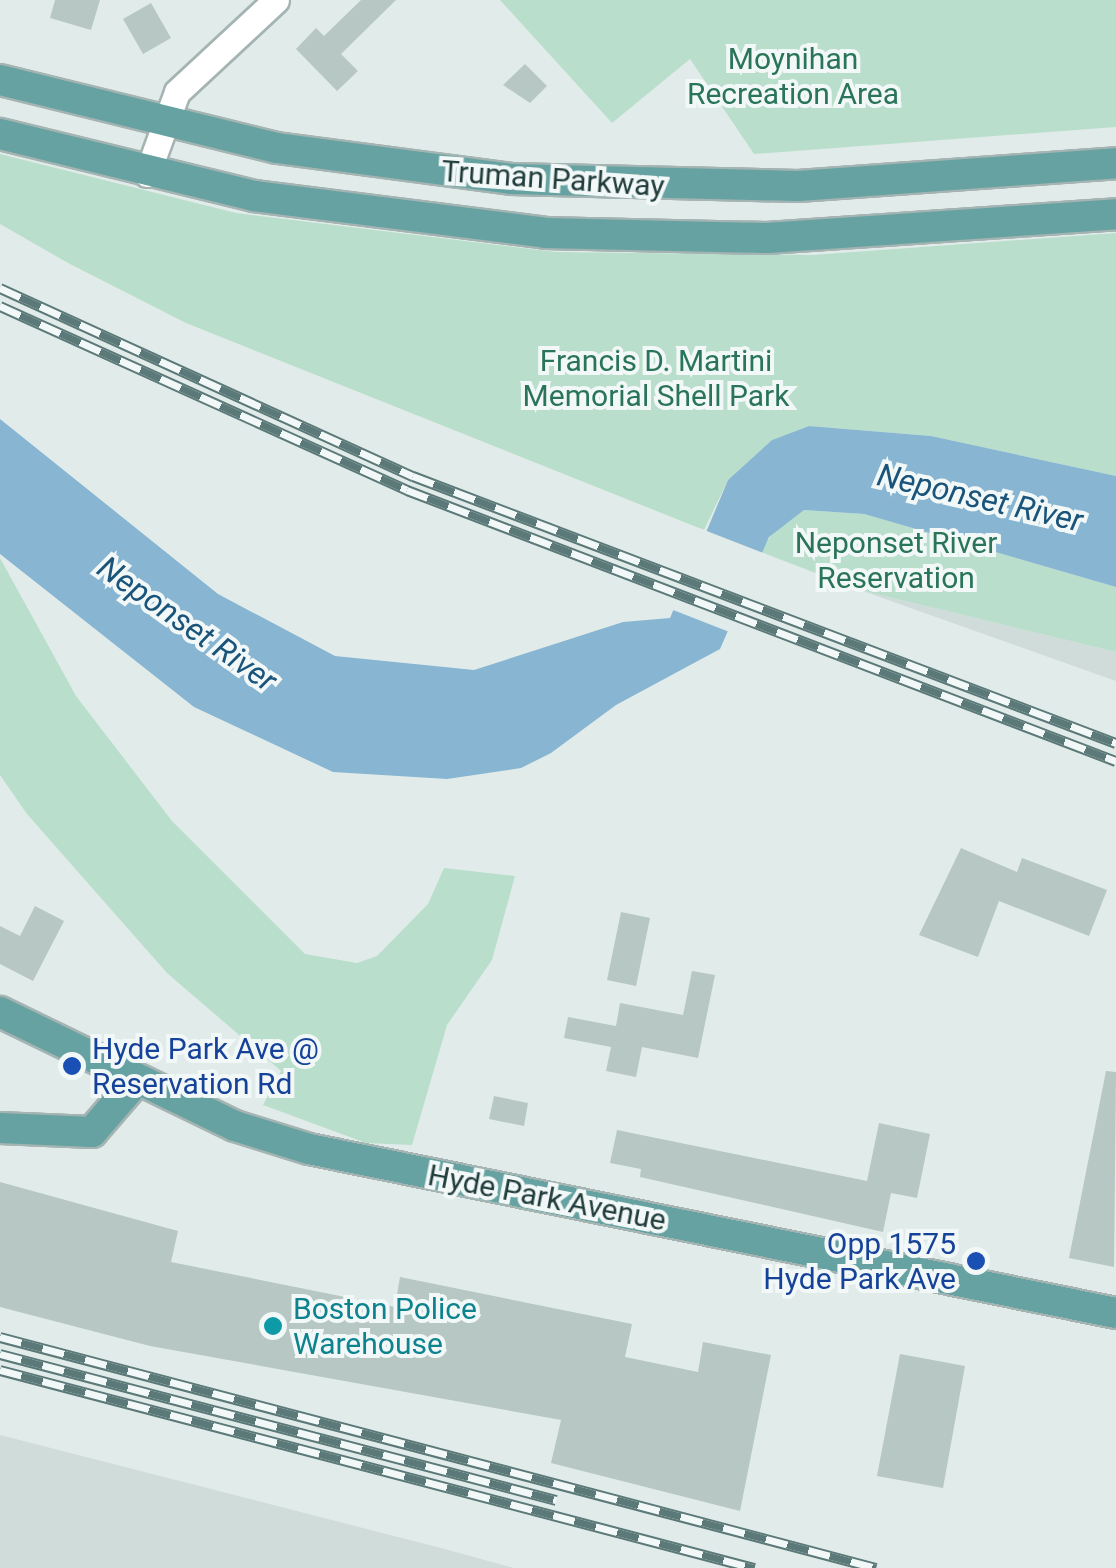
<!DOCTYPE html>
<style>
body{margin:0}
#map{position:relative;width:1116px;height:1568px;overflow:hidden;background:#e1ecea;font-family:Roboto,sans-serif}
div>[style]{position:absolute}
.built>*{inset:0;background:#cfdcd9}
.green>*{inset:0;background:#badecc}
.water>*{inset:0;background:#88b5d2}
.pier>*{inset:0;background:#e1ecea}
.building>*{inset:0;background:#b6c7c4}
.roads{filter:drop-shadow(2px 0 #a4b4b2) drop-shadow(-2px 0 #a4b4b2) drop-shadow(0 2px #a4b4b2) drop-shadow(0 -2px #a4b4b2)}
.minor>*{height:25px;margin:-12.5px;padding:0 12.5px;transform-origin:12.5px;border-radius:12.5px;background:#fff}
.major>*{height:30px;margin:-15px;padding:0 15px;transform-origin:15px;border-radius:15px;background:#65a2a1}
.rail>*{height:11px;margin-top:-5.5px;transform-origin:0;background:repeating-linear-gradient(90deg,#f2f8f7 0 22px,#5b7978 0 44px);box-sizing:border-box;border-block:2px solid #5b7978}
.dots>*{width:28px;height:28px;translate:-50% -50%;box-sizing:border-box;border:5px solid #f2f8f7;border-radius:50%}
span{translate:-50% -50%;white-space:nowrap;text-align:center;line-height:1.15;-webkit-text-stroke:8px #f2f8f7;paint-order:stroke}
.park-label{font-size:30px;color:#2a7559}
.street-label{font-size:30px;color:#213d3c}
.transit-label{font-size:30px;color:#164399}
.left{translate:0 -50%;text-align:left}
.right{translate:-100% -50%;text-align:right}
.culture-label{font-size:30px;color:#0d838f}
.water-label{font-size:32px;color:#1a547a;font-style:italic}
</style>
<div id="map">
<div class="built">
<div style="clip-path:polygon(860px 590px,1116px 652px,1116px 681px)"></div>
<div style="clip-path:polygon(0 1435px,441px 1548px,514px 1568px,0 1568px)"></div>
</div>
<div class="green">
<div style="clip-path:polygon(500px 0,1116px 0,1116px 127px,754px 154px,690px 59px,612px 123px)"></div>
<div style="clip-path:polygon(0 154px,236px 213px,556px 252px,812px 255px,1116px 233px,1116px 476px,931px 436px,809px 426px,772px 440px,728px 480px,704px 530px,186px 323px,68px 263px,0 224px)"></div>
<div style="clip-path:polygon(804px 510px,864px 514px,1116px 587px,1116px 652px,860px 590px,761px 552px,777px 525px)"></div>
<div style="clip-path:polygon(0 558px,76px 696px,172px 821px,305px 954px,357px 963px,377px 956px,428px 904px,444px 868px,515px 876px,492px 960px,447px 1025px,412px 1145px,366px 1143px,263px 1105px,281px 1071px,167px 973px,27px 814px,0 775px)"></div>
</div>
<div class="water">
<div style="clip-path:polygon(0 419px,218px 594px,335px 656px,474px 670px,623px 622px,670px 618px,728px 480px,772px 440px,809px 426px,931px 436px,1116px 476px,1116px 587px,864px 514px,804px 510px,769px 537px,720px 649px,616px 705px,551px 753px,521px 768px,447px 779px,333px 772px,194px 707px,0 554px)"></div>
</div>
<div class="pier">
<div style="clip-path:polygon(699px 528px,766px 554px,732px 633px,668px 608px)"></div>
</div>
<div class="building">
<div style="clip-path:polygon(55px 0,100px 0,91px 30px,50px 18px)"></div>
<div style="clip-path:polygon(361px 0,396px 0,341px 54px,358px 71px,337px 91px,296px 49px,316px 28px,324px 36px)"></div>
<div style="clip-path:polygon(151px 3px,171px 38px,143px 54px,123px 19px)"></div>
<div style="clip-path:polygon(525px 64px,547px 86px,530px 103px,503px 85px)"></div>
<div style="clip-path:polygon(961px 848px,1017px 872px,1022px 858px,1107px 890px,1089px 936px,999px 901px,978px 957px,919px 935px)"></div>
<div style="clip-path:polygon(35px 906px,64px 921px,33px 981px,0 964px,0 926px,20px 936px)"></div>
<div style="clip-path:polygon(621px 912px,650px 918px,636px 986px,607px 980px)"></div>
<div style="clip-path:polygon(692px 971px,715px 975px,698px 1058px,642px 1047px,636px 1077px,606px 1071px,611px 1047px,564px 1038px,568px 1017px,616px 1026px,620px 1003px,683px 1015px)"></div>
<div style="clip-path:polygon(1106px 1071px,1116px 1072px,1114px 1267px,1069px 1258px)"></div>
<div style="clip-path:polygon(494px 1096px,528px 1103px,524px 1126px,489px 1119px)"></div>
<div style="clip-path:polygon(879px 1123px,930px 1134px,917px 1198px,891px 1193px,883px 1232px,640px 1177px,641px 1169px,610px 1163px,617px 1130px,867px 1181px)"></div>
<div style="clip-path:polygon(0 1182px,178px 1231px,171px 1262px,395px 1307px,400px 1277px,632px 1324px,625px 1357px,698px 1372px,703px 1342px,771px 1355px,740px 1511px,551px 1463px,561px 1420px,150px 1346px,0 1307px)"></div>
<div style="clip-path:polygon(900px 1354px,965px 1366px,943px 1488px,877px 1476px)"></div>
</div>
<div class="roads">
<div class="minor">
<div style="left:147px;top:174px;width:87px;rotate:-69.9deg"></div>
<div style="left:177px;top:92px;width:135px;rotate:-42.9deg"></div>
</div>
<div class="major">
<div style="left:0;top:80px;width:285px;rotate:13.8deg"></div>
<div style="left:277px;top:148px;width:236px;rotate:7.5deg"></div>
<div style="left:511px;top:179px;width:287px;rotate:1.4deg"></div>
<div style="left:798px;top:186px;width:319px;rotate:-4.1deg"></div>
<div style="left:0;top:134px;width:261px;rotate:13.7deg"></div>
<div style="left:254px;top:196px;width:293px;rotate:7.2deg"></div>
<div style="left:545px;top:233px;width:222px;rotate:1.3deg"></div>
<div style="left:767px;top:238px;width:350px;rotate:-3.9deg"></div>
<div style="left:0;top:1012px;width:261px;rotate:25.9deg"></div>
<div style="left:235px;top:1126px;width:77px;rotate:17.3deg"></div>
<div style="left:309px;top:1149px;width:823px;rotate:11.49deg"></div>
<div style="left:0;top:1128px;width:92px;rotate:2.5deg"></div>
<div style="left:92px;top:1132px;width:67px;rotate:-49.2deg"></div>
</div>
</div>
<div class="rail">
<div style="left:0;top:288px;width:454px;rotate:24.5deg"></div>
<div style="left:413px;top:476px;width:752px;rotate:20.8deg"></div>
<div style="left:0;top:306px;width:447px;rotate:24.3deg"></div>
<div style="left:407px;top:490px;width:759px;rotate:20.92deg"></div>
<div style="left:0;top:1337px;width:906px;rotate:14.77deg"></div>
<div style="left:0;top:1354px;width:575px;rotate:14.71deg"></div>
<div style="left:0;top:1370px;width:780px;rotate:14.71deg"></div>
</div>
<div class="dots">
<div style="left:72px;top:1066px;background:#1a4fb4"></div>
<div style="left:976px;top:1261px;background:#1a4fb4"></div>
<div style="left:273px;top:1326px;background:#0f9aa8"></div>
</div>
<div class="park-label">
<span style="left:793px;top:76px">Moynihan<br>Recreation Area</span>
<span style="left:656px;top:378px">Francis D. Martini<br>Memorial Shell Park</span>
<span style="left:896px;top:560px">Neponset River<br>Reservation</span>
</div>
<div class="street-label">
<span style="left:553px;top:179px;rotate:4deg">Truman Parkway</span>
<span style="left:547px;top:1198px;rotate:11deg">Hyde Park Avenue</span>
</div>
<div class="transit-label">
<span class="left" style="left:92px;top:1066px">Hyde Park Ave @<br>Reservation Rd</span>
<span class="right" style="left:956px;top:1261px">Opp 1575<br>Hyde Park Ave</span>
</div>
<div class="culture-label">
<span class="left" style="left:293px;top:1326px">Boston Police<br>Warehouse</span>
</div>
<div class="water-label">
<span style="left:980px;top:498px;rotate:13deg">Neponset River</span>
<span style="left:187px;top:624px;rotate:35deg">Neponset River</span>
</div>
</div>
